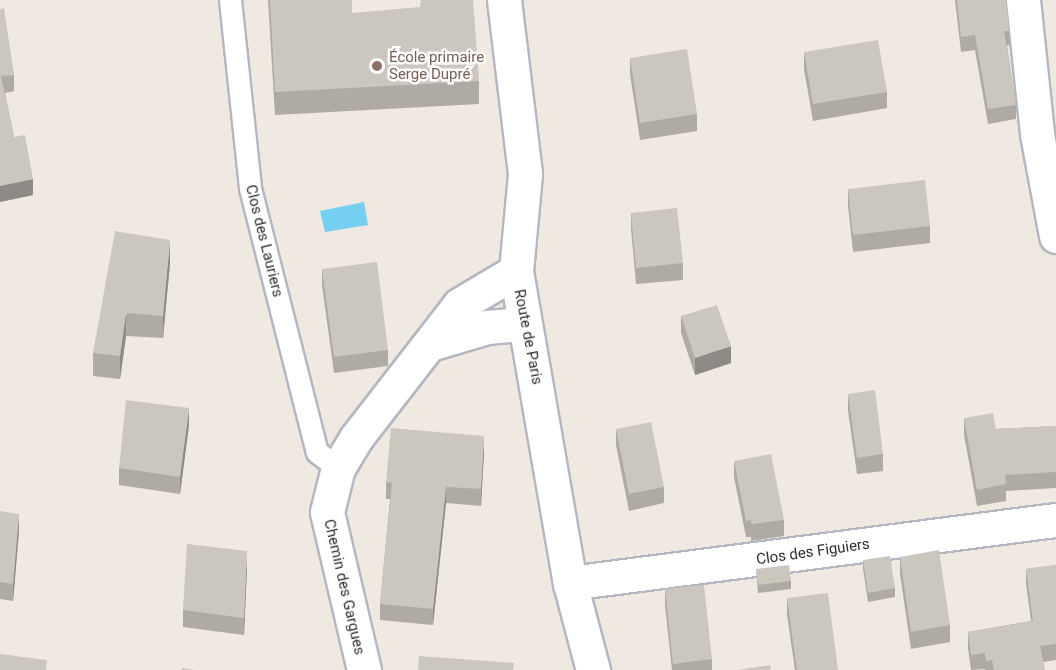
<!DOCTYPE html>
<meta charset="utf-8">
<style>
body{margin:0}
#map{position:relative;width:1056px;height:670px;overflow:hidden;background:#efe9e1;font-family:Roboto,sans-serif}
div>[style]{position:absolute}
.water>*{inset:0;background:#75cff0}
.roads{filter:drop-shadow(2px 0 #b4b7c1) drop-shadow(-2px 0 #b4b7c1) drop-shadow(0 2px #b4b7c1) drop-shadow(0 -2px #b4b7c1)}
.lane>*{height:21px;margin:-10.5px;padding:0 10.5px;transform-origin:10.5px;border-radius:10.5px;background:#fff}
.street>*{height:33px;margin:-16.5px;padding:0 16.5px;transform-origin:16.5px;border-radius:16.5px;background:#fff}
.secondary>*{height:33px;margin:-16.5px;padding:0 16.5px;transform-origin:16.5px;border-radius:16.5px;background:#fff}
.wall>*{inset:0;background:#afaba4}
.shaded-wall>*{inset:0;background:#8e8b86}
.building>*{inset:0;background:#cbc7bf}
.dots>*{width:16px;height:16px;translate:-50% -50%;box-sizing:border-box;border:3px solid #fff;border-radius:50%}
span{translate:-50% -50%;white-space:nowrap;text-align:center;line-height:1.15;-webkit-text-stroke:5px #fff;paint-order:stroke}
.education-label{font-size:15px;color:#785e54}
.left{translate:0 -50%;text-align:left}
.street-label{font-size:15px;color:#2e2e2e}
</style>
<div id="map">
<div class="water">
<div style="clip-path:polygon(364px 202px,368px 225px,325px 232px,320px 211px)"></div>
</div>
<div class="roads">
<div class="lane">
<div style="left:230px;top:0;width:189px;rotate:83.9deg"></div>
<div style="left:250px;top:188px;width:272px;rotate:75.8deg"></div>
<div style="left:317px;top:452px;width:26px;rotate:37deg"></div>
</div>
<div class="street">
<div style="left:1023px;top:0;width:135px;rotate:84deg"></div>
<div style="left:1037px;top:134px;width:104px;rotate:79.4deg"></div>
<div style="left:430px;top:344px;width:59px;rotate:-16.6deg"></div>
<div style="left:487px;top:327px;width:36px;rotate:-5deg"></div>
<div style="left:570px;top:583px;width:490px;rotate:-7.4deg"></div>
<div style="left:364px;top:670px;width:162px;rotate:-103.2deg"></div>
<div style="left:327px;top:512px;width:45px;rotate:-76deg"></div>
<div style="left:338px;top:468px;width:35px;rotate:-59deg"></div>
<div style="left:356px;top:438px;width:168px;rotate:-52.2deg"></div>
<div style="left:459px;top:305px;width:66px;rotate:-30.8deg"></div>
</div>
<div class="secondary">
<div style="left:504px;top:0;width:175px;rotate:83.1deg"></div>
<div style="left:525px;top:174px;width:97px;rotate:95.3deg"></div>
<div style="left:516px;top:271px;width:317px;rotate:80.2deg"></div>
<div style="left:570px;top:583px;width:90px;rotate:75.2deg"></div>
</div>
</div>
<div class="wall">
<div style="clip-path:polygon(268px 0,352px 0,352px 13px,479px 81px,479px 104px,275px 115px)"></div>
<div style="clip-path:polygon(955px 0,1006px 0,1009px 31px,1009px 45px,1007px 46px,1016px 105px,1016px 119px,988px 124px,975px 50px,961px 52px)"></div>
<div style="clip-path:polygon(0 9px,14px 75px,14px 91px,5px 93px,14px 137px,33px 195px,0 202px)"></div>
<div style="clip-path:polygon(804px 52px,887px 92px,887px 108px,813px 121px,804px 69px)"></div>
<div style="clip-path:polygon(630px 58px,697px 114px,697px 131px,640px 140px,630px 74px)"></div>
<div style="clip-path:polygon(848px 189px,930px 226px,930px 243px,853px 252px,848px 206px)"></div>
<div style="clip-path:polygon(631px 213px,683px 263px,683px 280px,636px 284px,631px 229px)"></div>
<div style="clip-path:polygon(170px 263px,163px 338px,126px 336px,120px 379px,93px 376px,93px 353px)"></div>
<div style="clip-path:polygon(322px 269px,388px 350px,388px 366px,334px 373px,322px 285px)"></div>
<div style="clip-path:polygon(681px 316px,731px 363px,695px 375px,681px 333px)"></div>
<div style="clip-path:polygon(848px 394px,883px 454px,883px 471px,857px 474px,848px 411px)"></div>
<div style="clip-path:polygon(964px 418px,996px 429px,1056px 426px,1056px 488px,1006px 491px,1006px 501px,977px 506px,964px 435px)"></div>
<div style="clip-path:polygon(189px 425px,180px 494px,119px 485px,119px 468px)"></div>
<div style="clip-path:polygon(616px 429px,664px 487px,664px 503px,629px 511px,616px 445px)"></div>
<div style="clip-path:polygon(484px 452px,481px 506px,446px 503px,433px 625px,380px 620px,380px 604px,390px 499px,386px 499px,386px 482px)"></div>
<div style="clip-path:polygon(734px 461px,784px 520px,784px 536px,751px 541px,751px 537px,746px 537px,734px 477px)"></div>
<div style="clip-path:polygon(0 511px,19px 531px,13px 601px,0 599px)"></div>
<div style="clip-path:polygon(900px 557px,950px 625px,950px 642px,911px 649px,900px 574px)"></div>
<div style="clip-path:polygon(863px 560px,895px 588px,895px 597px,868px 602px,863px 569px)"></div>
<div style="clip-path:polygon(1056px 565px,1056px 660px,1043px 662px,1045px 670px,985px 670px,985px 669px,971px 670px,968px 648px,968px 632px,1031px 621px,1026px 584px,1026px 569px)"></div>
<div style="clip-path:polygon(247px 568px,244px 635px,183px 627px,183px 610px)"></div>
<div style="clip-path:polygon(756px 569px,791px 581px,791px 589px,758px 593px)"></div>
<div style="clip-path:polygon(665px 589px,712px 659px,712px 670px,672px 670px,665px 606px)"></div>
<div style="clip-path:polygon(787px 598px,838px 670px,795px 670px,787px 615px)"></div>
</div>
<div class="shaded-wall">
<div style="clip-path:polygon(33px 179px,33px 195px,0 202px,0 186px)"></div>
<div style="clip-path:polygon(170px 240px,170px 263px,163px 338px,163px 316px)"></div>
<div style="clip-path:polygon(126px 313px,126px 336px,120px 379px,120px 356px)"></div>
<div style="clip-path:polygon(731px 346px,731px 363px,695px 375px,695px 358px)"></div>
<div style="clip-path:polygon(189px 408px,189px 425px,180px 494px,180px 477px)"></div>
<div style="clip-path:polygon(484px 436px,484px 452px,481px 506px,481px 489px)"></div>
<div style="clip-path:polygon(446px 487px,446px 503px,433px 625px,433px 609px)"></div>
<div style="clip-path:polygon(19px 514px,19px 531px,13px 601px,13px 584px)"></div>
<div style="clip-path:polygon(247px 551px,247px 568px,244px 635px,244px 618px)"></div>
</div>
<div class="building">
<div style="clip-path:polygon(270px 0,352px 0,352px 13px,420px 7px,421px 0,473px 0,479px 81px,275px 92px)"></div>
<div style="clip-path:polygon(957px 0,1006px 0,1009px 31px,1004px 31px,1016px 105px,988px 109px,975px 35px,961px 37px)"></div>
<div style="clip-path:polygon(4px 8px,14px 75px,1px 76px,14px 137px,25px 135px,33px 179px,0 186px,0 9px)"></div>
<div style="clip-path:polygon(878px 40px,887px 92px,813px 104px,804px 52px)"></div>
<div style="clip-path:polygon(687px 49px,697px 114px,640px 123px,630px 58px)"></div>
<div style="clip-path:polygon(925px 180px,930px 226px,853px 235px,848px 189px)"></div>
<div style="clip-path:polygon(677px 208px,683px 263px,636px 268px,631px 213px)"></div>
<div style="clip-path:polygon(115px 231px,170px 240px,163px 316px,126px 313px,120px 356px,93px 353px)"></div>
<div style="clip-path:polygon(377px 262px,388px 350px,334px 357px,322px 269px)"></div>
<div style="clip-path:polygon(717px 305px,731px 346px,695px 358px,681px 316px)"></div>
<div style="clip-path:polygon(875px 390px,883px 454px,857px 458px,848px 394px)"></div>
<div style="clip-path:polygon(126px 400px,189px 408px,180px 477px,119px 468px)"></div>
<div style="clip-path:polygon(993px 413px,996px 429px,1056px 426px,1056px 472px,1005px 475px,1006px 484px,977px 490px,964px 418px)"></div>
<div style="clip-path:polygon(651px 422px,664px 487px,629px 494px,616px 429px)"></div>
<div style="clip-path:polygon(391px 428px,484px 436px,481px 489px,446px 487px,433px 609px,380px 604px,392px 483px,386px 482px)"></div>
<div style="clip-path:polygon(771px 454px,784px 520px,751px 524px,751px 520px,746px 521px,734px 461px)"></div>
<div style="clip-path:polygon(0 511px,19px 514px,13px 584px,0 582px)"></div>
<div style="clip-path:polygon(187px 544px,247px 551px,244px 618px,183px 610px)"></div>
<div style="clip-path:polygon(939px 550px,950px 625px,911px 632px,900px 557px)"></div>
<div style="clip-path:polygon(890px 556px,895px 588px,868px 593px,863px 560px)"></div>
<div style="clip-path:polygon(789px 565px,791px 581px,758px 585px,756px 569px)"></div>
<div style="clip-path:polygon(1056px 565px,1056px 644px,1040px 646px,1045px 670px,994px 670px,992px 660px,986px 661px,985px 653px,971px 655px,968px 632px,1033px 621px,1026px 569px)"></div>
<div style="clip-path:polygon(704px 585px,712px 659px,673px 664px,665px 589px)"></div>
<div style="clip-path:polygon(828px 593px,838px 670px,797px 670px,787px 598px)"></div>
<div style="clip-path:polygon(0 654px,47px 660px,46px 670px,0 670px)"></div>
<div style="clip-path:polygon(419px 656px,514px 663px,513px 670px,418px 670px)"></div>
<div style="clip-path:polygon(770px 665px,771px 670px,737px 670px)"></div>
<div style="clip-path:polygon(182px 668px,195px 670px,182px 670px)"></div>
</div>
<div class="dots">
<div style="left:377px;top:66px;background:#8d6e63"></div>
</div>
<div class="education-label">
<span class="left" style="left:389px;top:66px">École primaire<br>Serge Dupré</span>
</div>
<div class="street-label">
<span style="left:264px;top:241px;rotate:76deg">Clos des Lauriers</span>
<span style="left:528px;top:337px;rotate:79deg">Route de Paris</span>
<span style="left:813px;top:552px;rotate:-8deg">Clos des Figuiers</span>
<span style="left:344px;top:587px;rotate:77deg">Chemin des Gargues</span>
</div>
</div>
